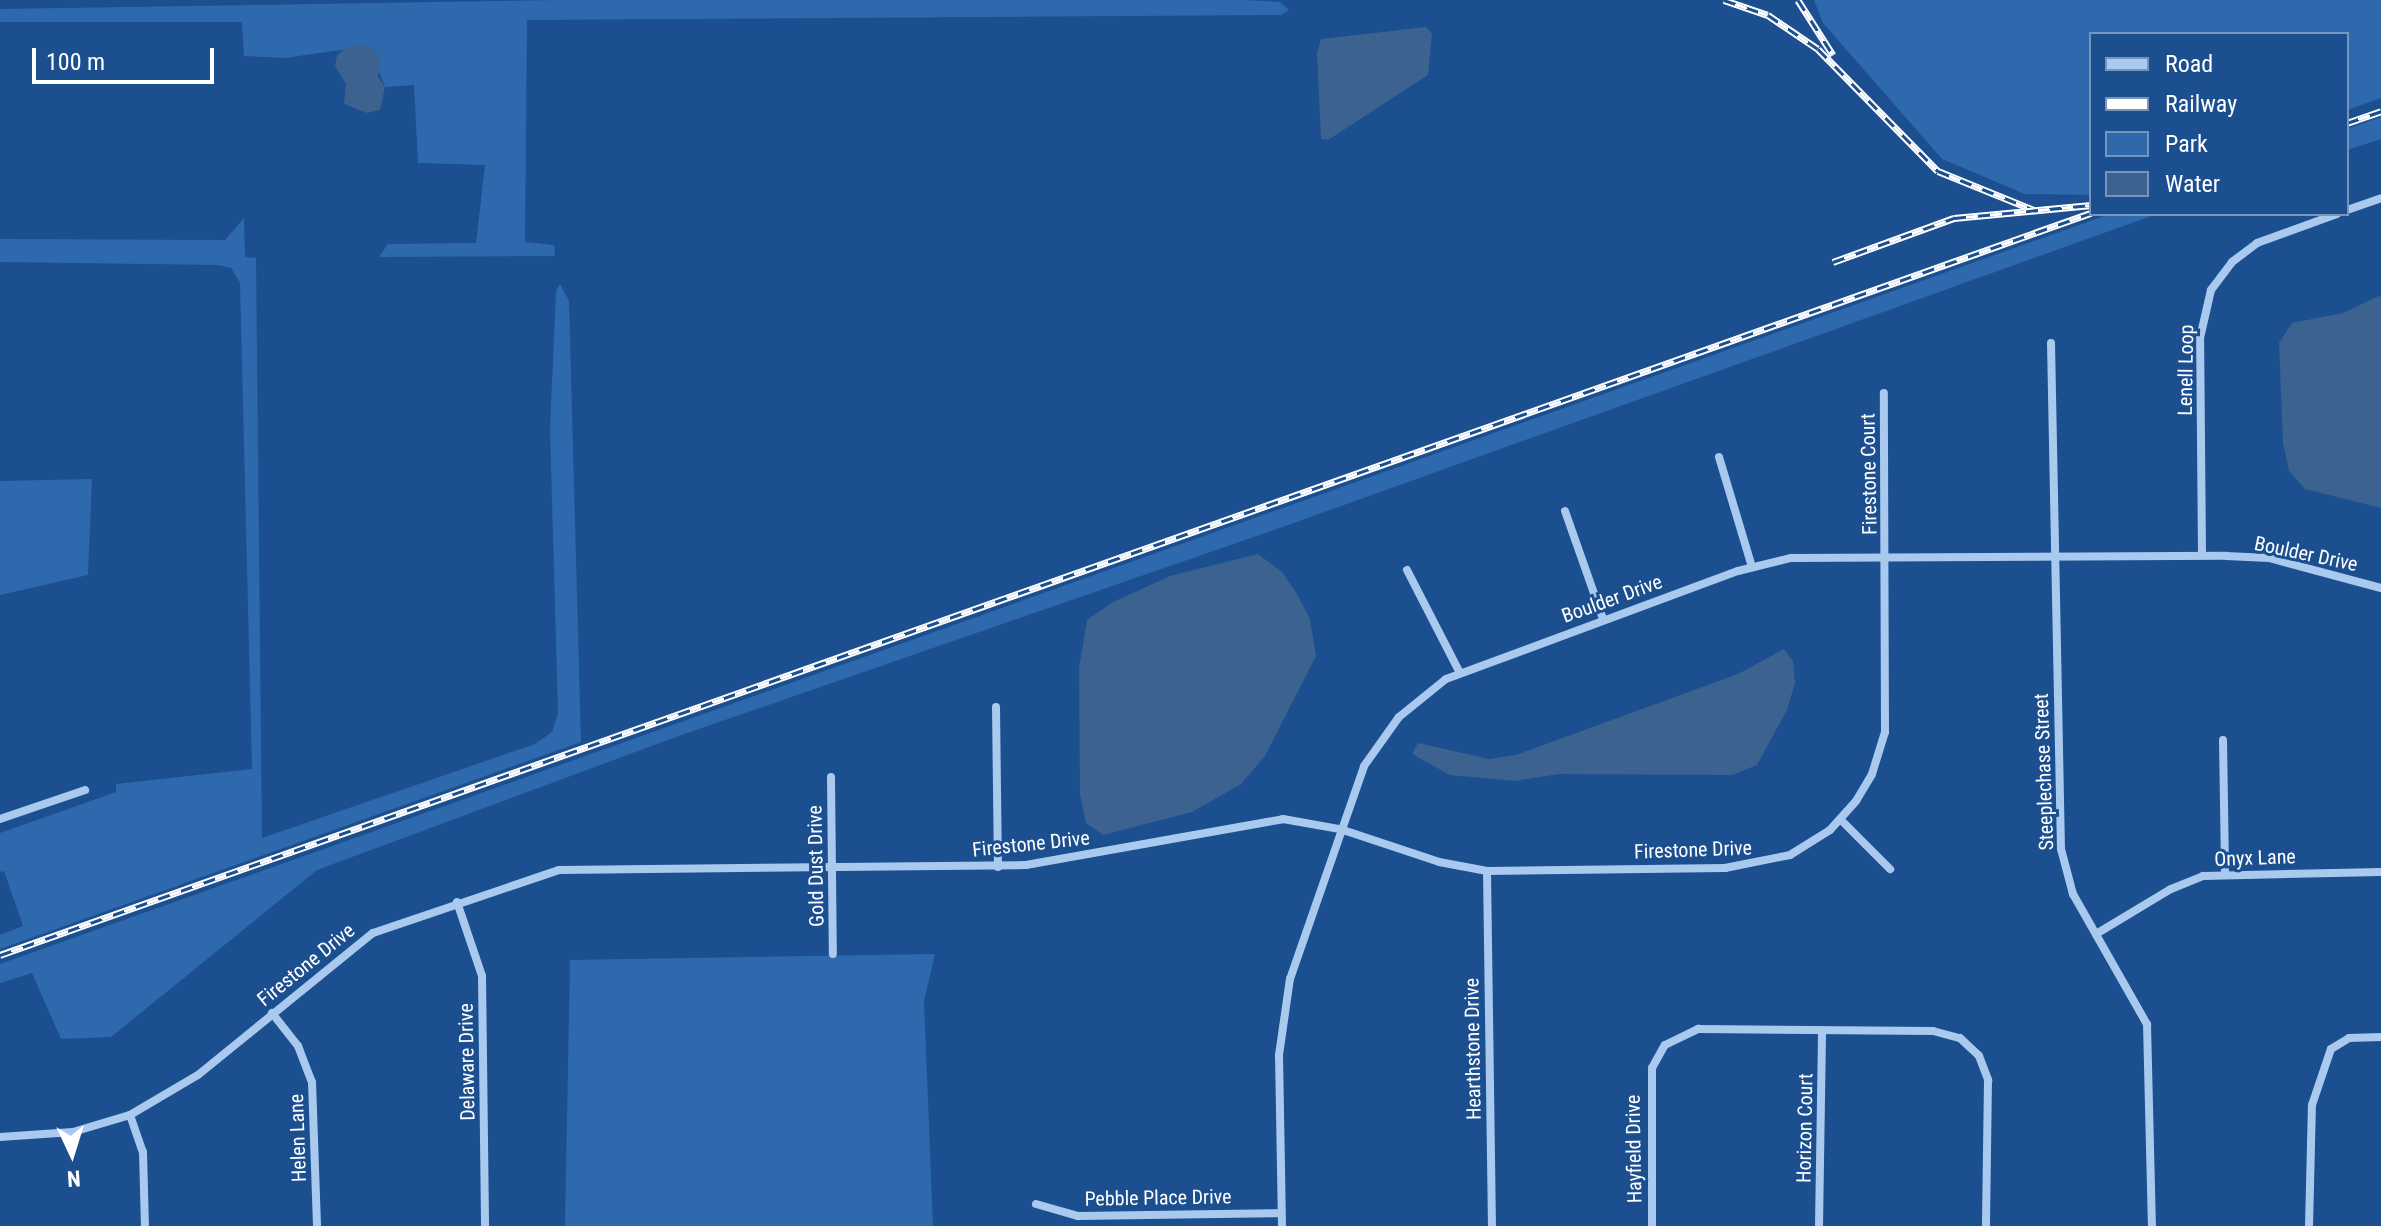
<!DOCTYPE html>
<style>
body{margin:0}
#map{position:relative;width:2381px;height:1226px;overflow:hidden;background:#1b4f8f;font-family:"Roboto Condensed",sans-serif}
div>[style]{position:absolute}
.green>*{inset:0;background:#2e69ad}
.water>*{inset:0;background:#3c6290}
.minor>*{height:8px;margin:-4px;padding:0 4px;transform-origin:4px;border-radius:4px;background:#a9c9ee}
.rail>*{height:7px;margin-top:-3.5px;transform-origin:0;background:repeating-linear-gradient(90deg,#1b4f8f 0 12px,#fff 0 24px);box-sizing:border-box;border-block:2px solid #fff}
span{translate:-50% -50%;white-space:nowrap;text-align:center;line-height:1.15;-webkit-text-stroke:6px #1b4f8f;paint-order:stroke}
.street-label{font-size:20px;color:#fff}
.legend{position:absolute;left:2089px;top:32px;width:260px;height:184px;box-sizing:border-box;background:#1b4f8f;border:2px solid #7695bc;margin:0;padding:10px 14px;list-style:none;font-size:24px;color:#fff}
.legend li{display:flex;align-items:center;gap:16px;height:40px}
.legend b{width:40px;border:2px solid #7695bc}
.north{position:absolute;left:32px;top:1114px;width:80px;height:80px;-webkit-text-stroke:6px #1b4f8f;paint-order:stroke;rotate:176deg;font-size:22px;font-weight:700;line-height:32px;text-align:center;color:#fff}
.north::after{content:'';display:block;margin:auto;width:28px;height:36px;background:#fff;clip-path:polygon(50% 0,100% 100%,50% 72%,0 100%)}
.scale{position:absolute;left:32px;top:48px;width:182px;height:36px;box-sizing:border-box;border:4px solid #fff;border-top:0;padding-left:10px;font-size:24px;line-height:28px;white-space:nowrap;color:#fff;-webkit-text-stroke:6px #1b4f8f;paint-order:stroke}
</style>
<div id="map">
<div class="green">
<div style="clip-path:polygon(562px 0,1246px 0,1280px 2px,1289px 10px,1281px 15px,527px 20px,525px 242px,554px 245px,555px 256px,379px 257px,388px 244px,476px 243px,485px 165px,418px 163px,414px 85px,385px 87px,369px 46px,285px 58px,244px 56px,242px 22px,0 22px,0 9px)"></div>
<div style="clip-path:polygon(1814px 0,2381px 0,2381px 98px,2347px 110px,2347px 34px,2091px 34px,2091px 195px,2025px 194px,1942px 159px,1823px 23px)"></div>
<div style="clip-path:polygon(2381px 117px,2381px 139px,2347px 150px,2347px 129px)"></div>
<div style="clip-path:polygon(2110px 214px,2157px 214px,1277px 529px,673px 738px,317px 870px,111px 1037px,61px 1039px,32px 973px,0 983px,0 964px)"></div>
<div style="clip-path:polygon(244px 218px,245px 257px,256px 258px,262px 838px,535px 744px,552px 732px,558px 713px,550px 429px,556px 291px,560px 284px,569px 301px,581px 742px,0 949px,0 935px,23px 926px,4px 871px,0 872px,0 833px,116px 792px,116px 784px,252px 769px,240px 283px,231px 268px,219px 265px,0 262px,0 239px,225px 240px)"></div>
<div style="clip-path:polygon(92px 479px,88px 575px,0 595px,0 481px)"></div>
<div style="clip-path:polygon(935px 954px,924px 1001px,933px 1226px,565px 1226px,570px 960px)"></div>
</div>
<div class="water">
<div style="clip-path:polygon(1426px 27px,1432px 34px,1428px 75px,1328px 140px,1321px 139px,1317px 53px,1321px 39px)"></div>
<div style="clip-path:polygon(349px 46px,369px 46px,380px 56px,378px 77px,385px 87px,380px 110px,367px 113px,344px 104px,346px 84px,335px 66px,337px 55px)"></div>
<div style="clip-path:polygon(2381px 295px,2381px 508px,2305px 489px,2289px 471px,2283px 443px,2279px 343px,2292px 323px,2343px 313px)"></div>
<div style="clip-path:polygon(1258px 554px,1282px 572px,1297px 594px,1310px 619px,1316px 656px,1265px 756px,1241px 784px,1192px 812px,1103px 835px,1086px 823px,1080px 795px,1079px 668px,1087px 620px,1113px 602px,1170px 576px)"></div>
<div style="clip-path:polygon(1784px 649px,1793px 661px,1795px 683px,1787px 710px,1757px 765px,1732px 775px,1559px 774px,1515px 781px,1450px 775px,1412px 754px,1418px 743px,1489px 759px,1516px 755px,1738px 674px)"></div>
</div>
<div class="minor">
<div style="left:2347px;top:210px;width:36px;rotate:-19deg"></div>
<div style="left:2051px;top:343px;width:506px;rotate:88.87deg"></div>
<div style="left:2061px;top:849px;width:47px;rotate:75.1deg"></div>
<div style="left:2073px;top:894px;width:150px;rotate:60.4deg"></div>
<div style="left:2147px;top:1024px;width:202px;rotate:88.6deg"></div>
<div style="left:1719px;top:457px;width:115px;rotate:73.3deg"></div>
<div style="left:1565px;top:511px;width:114px;rotate:70.6deg"></div>
<div style="left:2202px;top:555px;width:217px;rotate:-90.5deg"></div>
<div style="left:2200px;top:338px;width:49px;rotate:-77.1deg"></div>
<div style="left:2211px;top:290px;width:35px;rotate:-53deg"></div>
<div style="left:2232px;top:262px;width:31px;rotate:-37deg"></div>
<div style="left:2257px;top:243px;width:85px;rotate:-19.9deg"></div>
<div style="left:1407px;top:570px;width:116px;rotate:62.8deg"></div>
<div style="left:996px;top:707px;width:160px;rotate:89.3deg"></div>
<div style="left:2223px;top:740px;width:133px;rotate:89.1deg"></div>
<div style="left:831px;top:777px;width:177px;rotate:89.4deg"></div>
<div style="left:0;top:819px;width:90px;rotate:-18.8deg"></div>
<div style="left:1840px;top:819px;width:71px;rotate:45deg"></div>
<div style="left:1487px;top:871px;width:355px;rotate:89.2deg"></div>
<div style="left:457px;top:902px;width:78px;rotate:71.3deg"></div>
<div style="left:482px;top:976px;width:250px;rotate:89.3deg"></div>
<div style="left:2096px;top:934px;width:87px;rotate:-31deg"></div>
<div style="left:2171px;top:889px;width:35px;rotate:-22deg"></div>
<div style="left:2203px;top:876px;width:178px;rotate:-1.3deg"></div>
<div style="left:272px;top:1013px;width:42px;rotate:51.8deg"></div>
<div style="left:298px;top:1046px;width:39px;rotate:69deg"></div>
<div style="left:312px;top:1082px;width:144px;rotate:88deg"></div>
<div style="left:130px;top:1115px;width:39px;rotate:71deg"></div>
<div style="left:143px;top:1152px;width:74px;rotate:88.5deg"></div>
<div style="left:0;top:1137px;width:73px;rotate:-3.9deg"></div>
<div style="left:73px;top:1132px;width:59px;rotate:-16.6deg"></div>
<div style="left:130px;top:1115px;width:79px;rotate:-30.5deg"></div>
<div style="left:198px;top:1075px;width:225px;rotate:-39.1deg"></div>
<div style="left:373px;top:933px;width:196px;rotate:-18.7deg"></div>
<div style="left:559px;top:870px;width:467px;rotate:-0.6deg"></div>
<div style="left:1026px;top:865px;width:261px;rotate:-10.1deg"></div>
<div style="left:1283px;top:819px;width:58px;rotate:10deg"></div>
<div style="left:1340px;top:829px;width:104px;rotate:18.4deg"></div>
<div style="left:1439px;top:862px;width:49px;rotate:10.6deg"></div>
<div style="left:1487px;top:871px;width:238px;rotate:-0.7deg"></div>
<div style="left:1725px;top:868px;width:66px;rotate:-11.3deg"></div>
<div style="left:1790px;top:855px;width:47px;rotate:-32deg"></div>
<div style="left:1830px;top:830px;width:39px;rotate:-48deg"></div>
<div style="left:1856px;top:801px;width:31px;rotate:-59deg"></div>
<div style="left:1872px;top:774px;width:44px;rotate:-72.8deg"></div>
<div style="left:1885px;top:732px;width:339px;rotate:-90.2deg"></div>
<div style="left:1036px;top:1204px;width:44px;rotate:15.9deg"></div>
<div style="left:1078px;top:1216px;width:203px;rotate:-0.8deg"></div>
<div style="left:1282px;top:1226px;width:171px;rotate:-91deg"></div>
<div style="left:1279px;top:1055px;width:77px;rotate:-81.8deg"></div>
<div style="left:1290px;top:979px;width:225px;rotate:-70.8deg"></div>
<div style="left:1364px;top:766px;width:60px;rotate:-54.5deg"></div>
<div style="left:1399px;top:717px;width:60px;rotate:-39deg"></div>
<div style="left:1446px;top:679px;width:311px;rotate:-20.3deg"></div>
<div style="left:1738px;top:571px;width:55px;rotate:-13.8deg"></div>
<div style="left:1791px;top:558px;width:435px;rotate:-0.3deg"></div>
<div style="left:2226px;top:556px;width:43px;rotate:2.7deg"></div>
<div style="left:2269px;top:558px;width:116px;rotate:15deg"></div>
<div style="left:1652px;top:1226px;width:158px;rotate:-90deg"></div>
<div style="left:1652px;top:1068px;width:26px;rotate:-61deg"></div>
<div style="left:1665px;top:1045px;width:37px;rotate:-26deg"></div>
<div style="left:1698px;top:1029px;width:235px;rotate:0.5deg"></div>
<div style="left:1933px;top:1031px;width:28px;rotate:15deg"></div>
<div style="left:1960px;top:1038px;width:26px;rotate:43deg"></div>
<div style="left:1979px;top:1056px;width:26px;rotate:69deg"></div>
<div style="left:1988px;top:1080px;width:146px;rotate:90.8deg"></div>
<div style="left:1819px;top:1226px;width:196px;rotate:-89.1deg"></div>
<div style="left:2309px;top:1226px;width:121px;rotate:-88.6deg"></div>
<div style="left:2312px;top:1105px;width:59px;rotate:-71.3deg"></div>
<div style="left:2331px;top:1049px;width:21px;rotate:-31deg"></div>
<div style="left:2349px;top:1038px;width:32px;rotate:-2deg"></div>
</div>
<div class="rail">
<div style="left:1724px;top:0;width:46px;rotate:18.8deg"></div>
<div style="left:1768px;top:15px;width:60px;rotate:34.2deg"></div>
<div style="left:1818px;top:49px;width:171px;rotate:45.5deg"></div>
<div style="left:1938px;top:171px;width:104px;rotate:22.1deg"></div>
<div style="left:1798px;top:0;width:65px;rotate:57.5deg"></div>
<div style="left:2347px;top:123px;width:36px;rotate:-19deg"></div>
<div style="left:1833px;top:262px;width:129px;rotate:-20deg"></div>
<div style="left:1954px;top:218px;width:138px;rotate:-5.4deg"></div>
<div style="left:0;top:955px;width:2219px;rotate:-19.54deg"></div>
</div>
<div class="street-label">
<span style="left:2186px;top:370px;rotate:-89deg">Lenell Loop</span>
<span style="left:1869px;top:474px;rotate:-91deg">Firestone Court</span>
<span style="left:2306px;top:554px;rotate:12deg">Boulder Drive</span>
<span style="left:1612px;top:599px;rotate:-20deg">Boulder Drive</span>
<span style="left:2044px;top:772px;rotate:-92deg">Steeplechase Street</span>
<span style="left:1031px;top:844px;rotate:-6deg">Firestone Drive</span>
<span style="left:1693px;top:850px;rotate:-2deg">Firestone Drive</span>
<span style="left:2255px;top:858px;rotate:-2deg">Onyx Lane</span>
<span style="left:816px;top:866px;rotate:-91deg">Gold Dust Drive</span>
<span style="left:306px;top:965px;rotate:-39deg">Firestone Drive</span>
<span style="left:1473px;top:1049px;rotate:-91deg">Hearthstone Drive</span>
<span style="left:467px;top:1062px;rotate:-91deg">Delaware Drive</span>
<span style="left:1805px;top:1128px;rotate:-89deg">Horizon Court</span>
<span style="left:298px;top:1138px;rotate:-92deg">Helen Lane</span>
<span style="left:1634px;top:1149px;rotate:-91deg">Hayfield Drive</span>
<span style="left:1158px;top:1198px;rotate:-1deg">Pebble Place Drive</span>
</div>
<ul class="legend">
<li><b style="height:10px;background:#a9c9ee"></b>Road</li>
<li><b style="height:10px;background:#fff"></b>Railway</li>
<li><b style="height:22px;background:#2e69ad"></b>Park</li>
<li><b style="height:22px;background:#3c6290"></b>Water</li>
</ul>
<div class="north">N</div>
<div class="scale">100 m</div>
</div>
